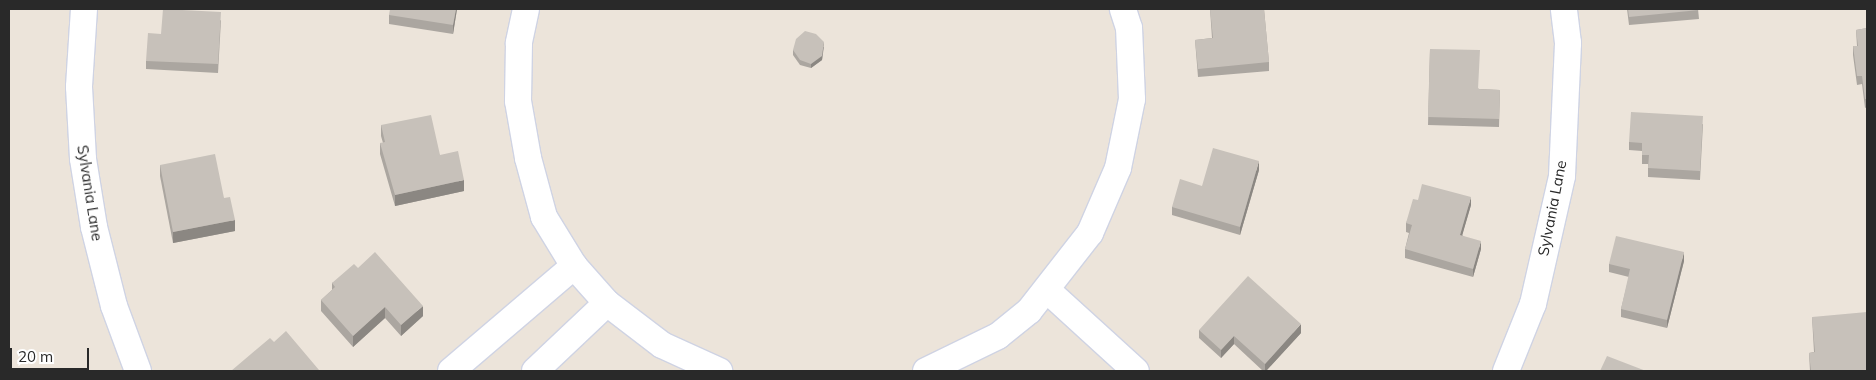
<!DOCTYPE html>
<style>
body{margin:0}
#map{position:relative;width:1876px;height:380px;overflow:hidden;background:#ece4da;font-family:Mulish,sans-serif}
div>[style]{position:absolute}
.roads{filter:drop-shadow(1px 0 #cfd3e3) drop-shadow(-1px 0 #cfd3e3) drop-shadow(0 1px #cfd3e3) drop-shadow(0 -1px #cfd3e3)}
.minor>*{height:26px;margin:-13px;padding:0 13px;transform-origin:13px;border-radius:13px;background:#fff}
.wall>*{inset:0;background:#aba6a0}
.shaded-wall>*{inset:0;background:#8b8782}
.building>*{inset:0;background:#c7c1ba}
span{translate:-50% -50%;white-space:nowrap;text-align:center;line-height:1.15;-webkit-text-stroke:4.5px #fff;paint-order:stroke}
.street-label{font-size:15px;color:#292929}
.frame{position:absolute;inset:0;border:10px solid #292929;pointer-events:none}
.scale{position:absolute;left:10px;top:348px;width:79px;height:22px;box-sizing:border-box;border:2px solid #292929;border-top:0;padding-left:6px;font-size:15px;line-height:18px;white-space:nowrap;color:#292929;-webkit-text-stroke:4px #fff;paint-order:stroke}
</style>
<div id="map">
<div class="roads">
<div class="minor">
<div style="left:84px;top:9px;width:78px;rotate:93.7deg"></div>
<div style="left:79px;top:87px;width:72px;rotate:86.8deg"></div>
<div style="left:83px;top:159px;width:69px;rotate:80.8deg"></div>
<div style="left:94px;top:227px;width:81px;rotate:75.8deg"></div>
<div style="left:114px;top:306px;width:69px;rotate:69.7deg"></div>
<div style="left:526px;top:9px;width:35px;rotate:102deg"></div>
<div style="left:519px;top:43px;width:58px;rotate:91deg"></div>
<div style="left:518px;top:101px;width:58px;rotate:80deg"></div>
<div style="left:528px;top:158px;width:61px;rotate:74.8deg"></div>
<div style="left:544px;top:217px;width:57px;rotate:58.5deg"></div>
<div style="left:574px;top:266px;width:50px;rotate:48.3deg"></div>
<div style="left:607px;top:303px;width:69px;rotate:37.4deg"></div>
<div style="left:662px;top:345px;width:63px;rotate:24.5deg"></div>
<div style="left:1047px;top:290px;width:120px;rotate:42.3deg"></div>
<div style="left:451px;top:371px;width:162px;rotate:-40.5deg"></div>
<div style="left:535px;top:371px;width:99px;rotate:-43.4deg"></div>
<div style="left:926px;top:371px;width:80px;rotate:-25.9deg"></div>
<div style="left:998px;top:336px;width:40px;rotate:-39deg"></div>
<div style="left:1029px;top:311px;width:99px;rotate:-52deg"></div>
<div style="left:1090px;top:233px;width:71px;rotate:-66.7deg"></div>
<div style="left:1118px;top:168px;width:70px;rotate:-78.5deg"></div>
<div style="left:1132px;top:99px;width:71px;rotate:-92.4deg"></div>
<div style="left:1129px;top:28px;width:20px;rotate:-108deg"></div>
<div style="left:1506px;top:371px;width:72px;rotate:-68.1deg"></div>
<div style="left:1533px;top:304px;width:131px;rotate:-77.2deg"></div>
<div style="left:1562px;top:176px;width:133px;rotate:-87.4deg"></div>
<div style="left:1568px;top:43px;width:34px;rotate:-97deg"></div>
</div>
</div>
<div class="wall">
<div style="clip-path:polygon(457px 9px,453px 34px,389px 24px,389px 15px)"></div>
<div style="clip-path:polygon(1210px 9px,1264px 9px,1269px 62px,1269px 71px,1198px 77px,1195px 40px,1212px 38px)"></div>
<div style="clip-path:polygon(1627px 9px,1698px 9px,1699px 19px,1629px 25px)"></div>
<div style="clip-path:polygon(221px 20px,218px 73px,146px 69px,146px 61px)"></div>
<div style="clip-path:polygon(1867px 28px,1867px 107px,1865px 108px,1862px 84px,1857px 85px,1853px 55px,1853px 46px,1857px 46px,1856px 30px)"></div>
<div style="clip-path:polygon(824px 47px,822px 60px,811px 68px,800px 65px,793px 55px,793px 50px)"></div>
<div style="clip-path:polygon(1430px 49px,1479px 89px,1500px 90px,1499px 127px,1428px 125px)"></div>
<div style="clip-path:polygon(1703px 124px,1700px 180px,1648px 177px,1648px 164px,1642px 164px,1642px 151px,1629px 150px,1629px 142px)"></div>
<div style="clip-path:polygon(381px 125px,440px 155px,464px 191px,395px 206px,380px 154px,380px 143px,383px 143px,381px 136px)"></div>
<div style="clip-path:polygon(160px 165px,224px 198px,235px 231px,173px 243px,160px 176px)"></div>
<div style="clip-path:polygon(1259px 170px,1240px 235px,1172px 215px,1172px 207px,1202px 186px)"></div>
<div style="clip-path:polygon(1418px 200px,1471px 205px,1462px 235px,1481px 249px,1473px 277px,1405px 258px,1405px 249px,1409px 233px,1406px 232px,1406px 223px)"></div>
<div style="clip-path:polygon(1684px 261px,1667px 328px,1621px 317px,1621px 309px,1629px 277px,1609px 272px,1609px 264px)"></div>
<div style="clip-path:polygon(358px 268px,423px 316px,401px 336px,385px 318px,353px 347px,321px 311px,321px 300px,332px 290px,332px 283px)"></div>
<div style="clip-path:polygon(1812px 317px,1867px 371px,1810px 371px,1809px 353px,1814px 352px)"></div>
<div style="clip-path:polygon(1199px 330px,1301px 333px,1266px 371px,1263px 371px,1234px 344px,1221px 358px,1199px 338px)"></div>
</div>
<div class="shaded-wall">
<div style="clip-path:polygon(456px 9px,457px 9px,453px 34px,453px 25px)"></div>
<div style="clip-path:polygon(824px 42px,822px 60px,811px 68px,811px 64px)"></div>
<div style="clip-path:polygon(1259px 161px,1259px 170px,1240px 235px,1240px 227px)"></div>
<div style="clip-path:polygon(464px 180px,464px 191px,395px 206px,395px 195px)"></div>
<div style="clip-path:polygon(1471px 197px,1471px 205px,1460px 243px,1460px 235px)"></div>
<div style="clip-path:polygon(235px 220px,235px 231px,173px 243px,173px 232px)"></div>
<div style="clip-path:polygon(1481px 241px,1481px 249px,1473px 277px,1473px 269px)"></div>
<div style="clip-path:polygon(1684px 252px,1684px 261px,1667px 328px,1667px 320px)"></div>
<div style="clip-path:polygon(423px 306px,423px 316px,401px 336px,401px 325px)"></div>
<div style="clip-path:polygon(385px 307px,385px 318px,353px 347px,353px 336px)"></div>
<div style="clip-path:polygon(1301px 324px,1301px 333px,1266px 371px,1265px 371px,1265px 364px)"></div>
<div style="clip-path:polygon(1234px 336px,1234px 344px,1221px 358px,1221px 350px)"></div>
</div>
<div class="building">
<div style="clip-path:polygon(163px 9px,221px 12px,218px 64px,146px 61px,148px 33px,161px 34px)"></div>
<div style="clip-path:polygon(390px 9px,456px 9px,453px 25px,389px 15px)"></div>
<div style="clip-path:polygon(1210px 9px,1264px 9px,1269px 62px,1198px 69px,1195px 40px,1213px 38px)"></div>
<div style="clip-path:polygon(1628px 9px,1698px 9px,1699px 10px,1629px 17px)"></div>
<div style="clip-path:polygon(1867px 28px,1867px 99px,1865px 99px,1862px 76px,1857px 76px,1853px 46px,1858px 46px,1856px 30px)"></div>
<div style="clip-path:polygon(805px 31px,816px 34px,824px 42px,822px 56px,811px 64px,800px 60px,793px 50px,796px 39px)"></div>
<div style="clip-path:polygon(1430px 49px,1480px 50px,1478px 89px,1500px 90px,1499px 119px,1428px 117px)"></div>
<div style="clip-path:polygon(1631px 112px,1703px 116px,1700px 171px,1648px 168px,1649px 155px,1642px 155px,1642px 143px,1629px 142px)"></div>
<div style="clip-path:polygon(431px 115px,440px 155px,458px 151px,464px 180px,395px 195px,380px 143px,385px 142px,381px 125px)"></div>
<div style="clip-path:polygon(1213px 148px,1259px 161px,1240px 227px,1172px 207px,1180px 179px,1202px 186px)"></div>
<div style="clip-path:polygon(215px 154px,224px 198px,230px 197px,235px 220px,173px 232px,160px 165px)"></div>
<div style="clip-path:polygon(1422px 184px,1471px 197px,1460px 235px,1481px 241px,1473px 269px,1405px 249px,1412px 225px,1406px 223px,1413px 199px,1418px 200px)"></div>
<div style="clip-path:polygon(1616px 236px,1684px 252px,1667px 320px,1621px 309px,1630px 269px,1609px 264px)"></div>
<div style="clip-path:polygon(375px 252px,423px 306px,401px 325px,385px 307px,353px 336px,321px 300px,335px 287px,332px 283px,354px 264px,358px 268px)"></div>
<div style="clip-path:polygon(1248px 276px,1301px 324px,1265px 364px,1234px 336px,1221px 350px,1199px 330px)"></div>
<div style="clip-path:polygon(1867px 312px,1867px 371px,1811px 371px,1809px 353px,1815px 352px,1812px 317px)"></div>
<div style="clip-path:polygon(286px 331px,319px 370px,317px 371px,231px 371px,270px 338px,274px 342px)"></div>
<div style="clip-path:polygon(1607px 356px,1646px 371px,1600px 371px)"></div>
</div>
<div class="street-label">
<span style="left:90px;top:193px;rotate:81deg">Sylvania Lane</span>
<span style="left:1552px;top:208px;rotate:-79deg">Sylvania Lane</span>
</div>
<div class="frame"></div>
<div class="scale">20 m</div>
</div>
